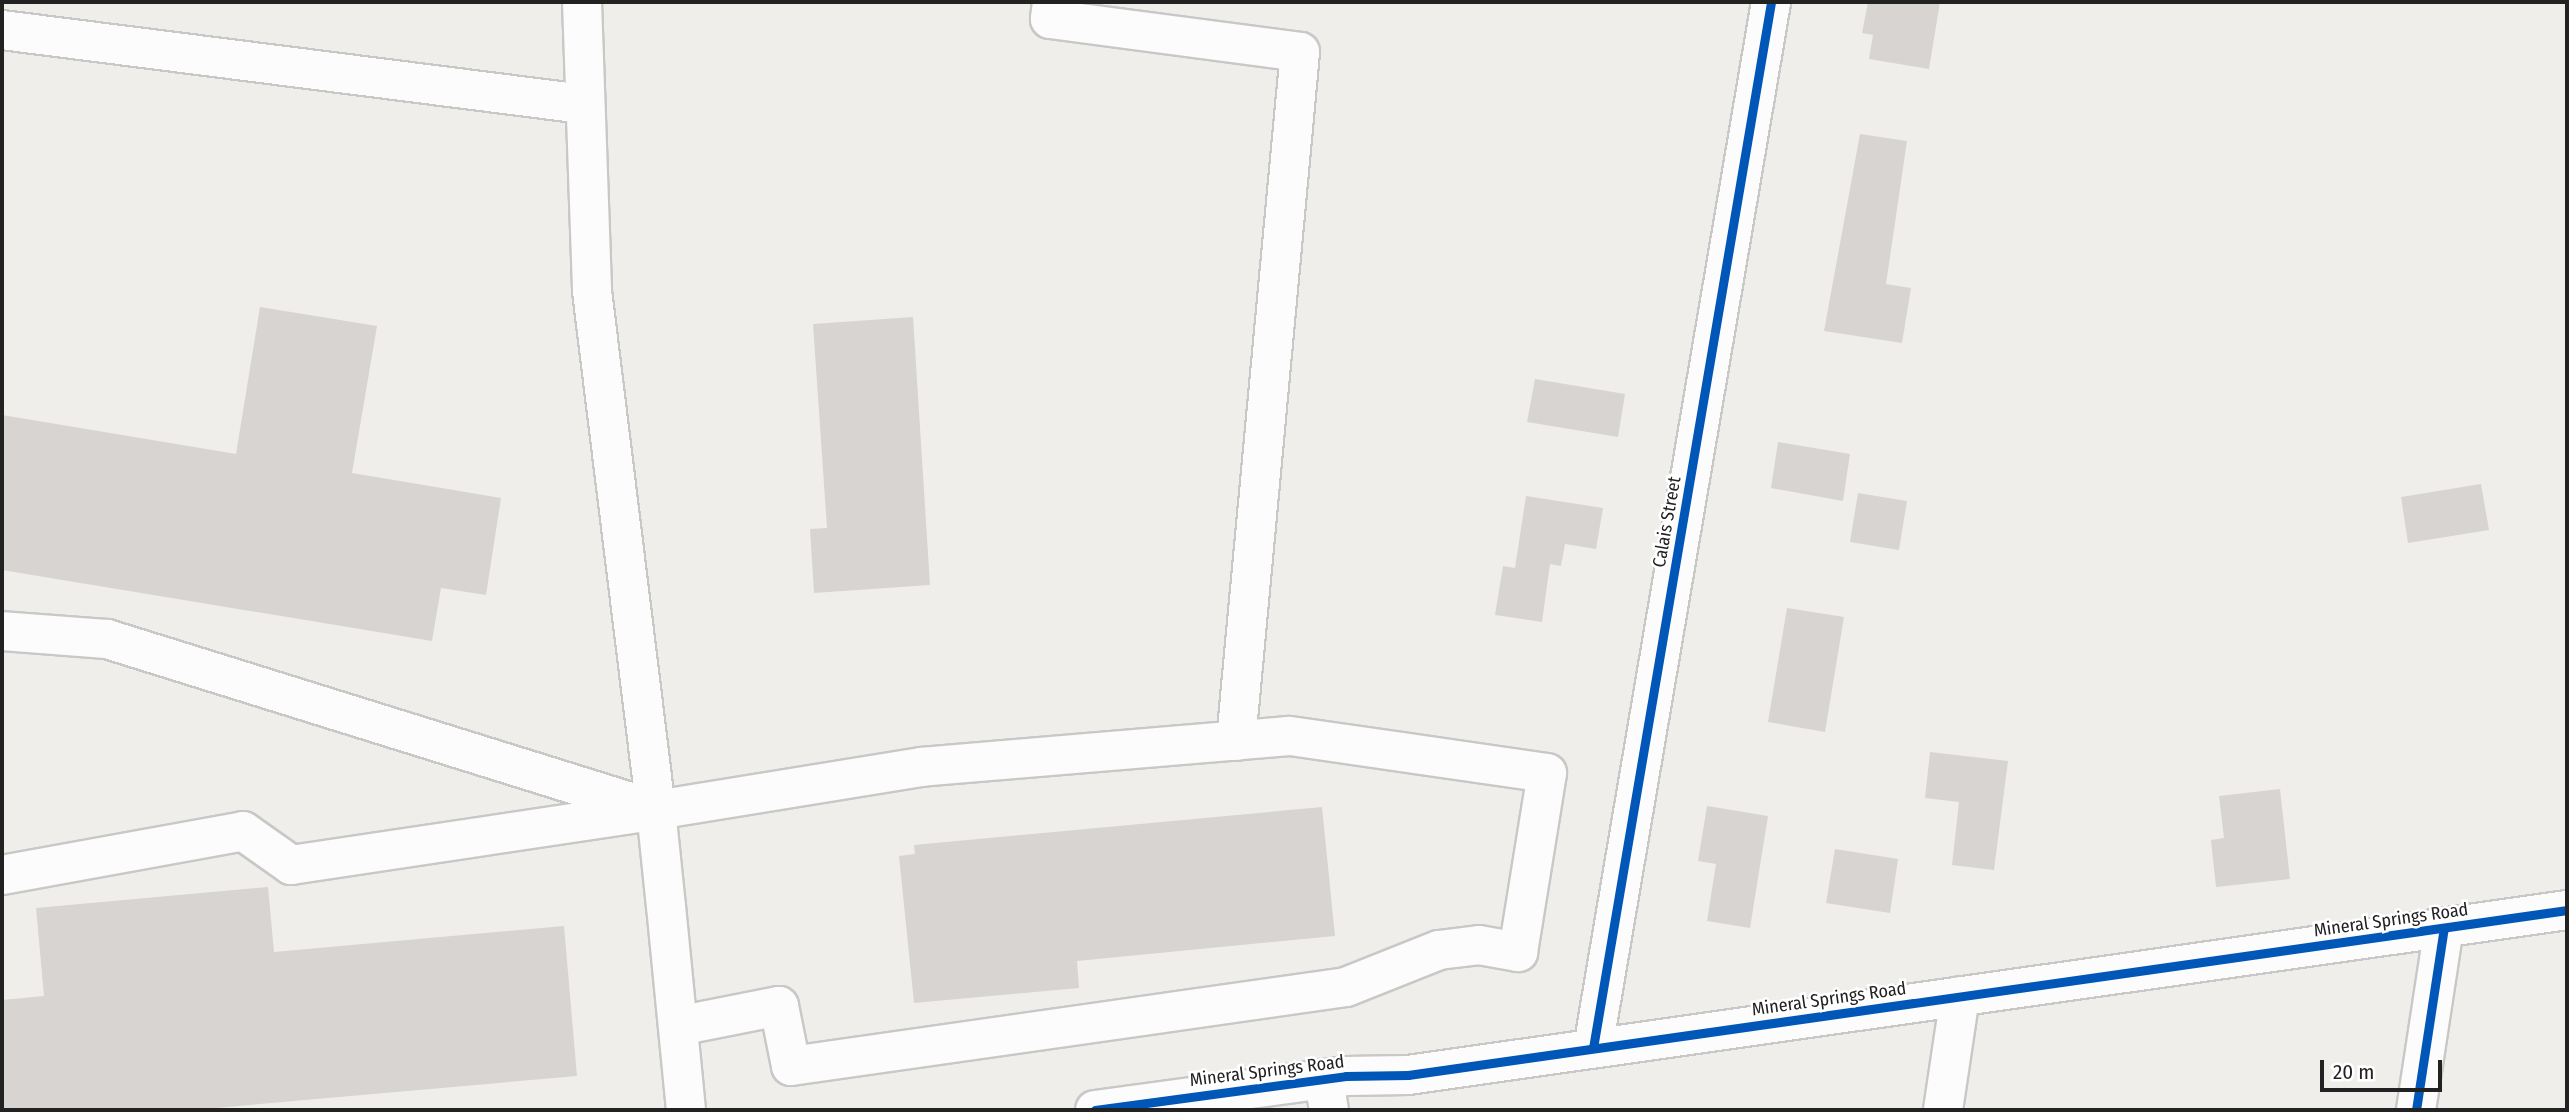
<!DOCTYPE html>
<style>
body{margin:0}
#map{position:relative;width:2569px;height:1112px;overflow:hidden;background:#f0eeeb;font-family:"Fira Sans Condensed",sans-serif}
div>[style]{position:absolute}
.building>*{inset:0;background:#d7d4d2}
.roads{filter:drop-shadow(2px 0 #c9c8c7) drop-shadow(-2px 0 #c9c8c7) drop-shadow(0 2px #c9c8c7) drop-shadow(0 -2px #c9c8c7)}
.minor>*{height:38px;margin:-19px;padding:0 19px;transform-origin:19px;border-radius:19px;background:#fdfcfc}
.cycleway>*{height:9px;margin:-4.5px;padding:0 4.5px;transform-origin:4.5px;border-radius:4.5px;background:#0057b8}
span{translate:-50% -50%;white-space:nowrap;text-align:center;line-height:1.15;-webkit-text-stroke:5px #fff;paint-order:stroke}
.street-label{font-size:18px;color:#222}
.frame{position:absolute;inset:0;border:4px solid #222;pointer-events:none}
.scale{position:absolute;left:2320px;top:1060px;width:122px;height:32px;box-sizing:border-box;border:4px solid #222;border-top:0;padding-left:9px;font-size:21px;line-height:24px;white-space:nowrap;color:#222;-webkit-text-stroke:5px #fff;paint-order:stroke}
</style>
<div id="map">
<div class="building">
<div style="clip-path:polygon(1868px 2px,1940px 2px,1929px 69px,1869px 59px,1873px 35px,1862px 33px)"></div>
<div style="clip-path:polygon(1860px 134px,1907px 141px,1886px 284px,1911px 288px,1902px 343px,1824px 331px)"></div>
<div style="clip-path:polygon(260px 307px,377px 326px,352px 473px,501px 498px,486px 595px,441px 588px,432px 641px,2px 570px,2px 415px,236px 454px)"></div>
<div style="clip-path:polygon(913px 317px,930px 585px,814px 593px,810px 529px,827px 528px,813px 324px)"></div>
<div style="clip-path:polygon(1535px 379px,1625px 394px,1618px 437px,1527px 422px)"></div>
<div style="clip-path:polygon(1778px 442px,1850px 454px,1843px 501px,1771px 488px)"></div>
<div style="clip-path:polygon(2481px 484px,2489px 530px,2408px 543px,2401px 497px)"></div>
<div style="clip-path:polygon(1858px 493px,1907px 501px,1899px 550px,1850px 542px)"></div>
<div style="clip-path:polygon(1526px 496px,1603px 508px,1596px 549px,1565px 544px,1561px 566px,1550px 564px,1542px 622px,1495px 615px,1503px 566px,1515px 568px)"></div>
<div style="clip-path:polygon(1787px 608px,1844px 617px,1825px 732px,1768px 722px)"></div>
<div style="clip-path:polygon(1930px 752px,2008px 761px,1994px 870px,1952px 865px,1959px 802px,1925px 798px)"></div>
<div style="clip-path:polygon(2280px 789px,2290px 879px,2216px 887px,2211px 840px,2224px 838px,2219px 796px)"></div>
<div style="clip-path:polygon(1707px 806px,1768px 816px,1750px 928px,1707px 921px,1716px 864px,1698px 861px)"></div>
<div style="clip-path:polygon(1322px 807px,1335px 936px,1077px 961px,1079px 988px,914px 1003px,899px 856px,915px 854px,914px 845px)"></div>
<div style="clip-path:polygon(1835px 849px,1898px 859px,1890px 913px,1826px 903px)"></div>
<div style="clip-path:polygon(268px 887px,274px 952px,564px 926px,577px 1076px,193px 1110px,2px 1110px,2px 1000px,44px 996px,36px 908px)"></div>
</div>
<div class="roads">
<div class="minor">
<div style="left:582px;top:2px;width:289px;rotate:88deg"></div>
<div style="left:592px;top:291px;width:523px;rotate:82.97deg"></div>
<div style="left:1052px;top:2px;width:17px;rotate:97deg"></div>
<div style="left:1050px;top:19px;width:252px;rotate:7.5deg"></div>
<div style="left:1300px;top:52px;width:692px;rotate:95.31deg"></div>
<div style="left:2px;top:30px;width:586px;rotate:7.26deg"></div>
<div style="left:2px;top:631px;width:105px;rotate:4.4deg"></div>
<div style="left:107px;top:639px;width:575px;rotate:17.3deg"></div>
<div style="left:2px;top:875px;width:245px;rotate:-10.3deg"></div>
<div style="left:243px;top:831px;width:59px;rotate:35.3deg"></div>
<div style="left:291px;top:865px;width:360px;rotate:-8.5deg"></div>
<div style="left:678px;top:1026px;width:103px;rotate:-11.2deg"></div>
<div style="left:779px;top:1006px;width:61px;rotate:78.7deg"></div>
<div style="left:791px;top:1066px;width:561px;rotate:-8.1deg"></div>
<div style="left:1346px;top:987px;width:100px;rotate:-21.7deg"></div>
<div style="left:1439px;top:950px;width:40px;rotate:-7.1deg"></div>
<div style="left:1479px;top:945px;width:40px;rotate:10deg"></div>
<div style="left:1518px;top:952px;width:181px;rotate:-80.8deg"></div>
<div style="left:1547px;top:773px;width:261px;rotate:-171.8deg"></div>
<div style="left:1289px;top:736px;width:369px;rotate:175.2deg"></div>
<div style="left:921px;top:767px;width:268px;rotate:170.8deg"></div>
<div style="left:656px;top:810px;width:97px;rotate:84.1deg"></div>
<div style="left:666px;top:906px;width:205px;rotate:84.4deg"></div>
<div style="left:1593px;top:1048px;width:1061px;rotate:-80.34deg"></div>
<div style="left:1324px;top:1079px;width:31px;rotate:81deg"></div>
<div style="left:1095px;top:1110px;width:253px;rotate:-7.7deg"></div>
<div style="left:1346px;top:1076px;width:62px;rotate:-0.9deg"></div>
<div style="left:1408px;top:1075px;width:1171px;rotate:-8.1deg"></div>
<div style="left:1943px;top:1110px;width:115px;rotate:-81.5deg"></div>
<div style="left:2416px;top:1110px;width:184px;rotate:-81.3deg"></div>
</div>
</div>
<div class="cycleway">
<div style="left:1593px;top:1048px;width:1061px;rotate:-80.34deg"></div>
<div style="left:1095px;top:1110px;width:253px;rotate:-7.7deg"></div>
<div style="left:1346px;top:1076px;width:62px;rotate:-0.9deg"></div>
<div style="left:1408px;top:1075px;width:1171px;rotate:-8.1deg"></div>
<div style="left:2416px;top:1110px;width:184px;rotate:-81.3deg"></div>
</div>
<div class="street-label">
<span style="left:1667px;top:522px;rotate:-80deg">Calais Street</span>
<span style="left:2391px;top:920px;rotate:-8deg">Mineral Springs Road</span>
<span style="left:1829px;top:999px;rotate:-8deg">Mineral Springs Road</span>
<span style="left:1267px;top:1071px;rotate:-7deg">Mineral Springs Road</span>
</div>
<div class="frame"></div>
<div class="scale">20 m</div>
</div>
